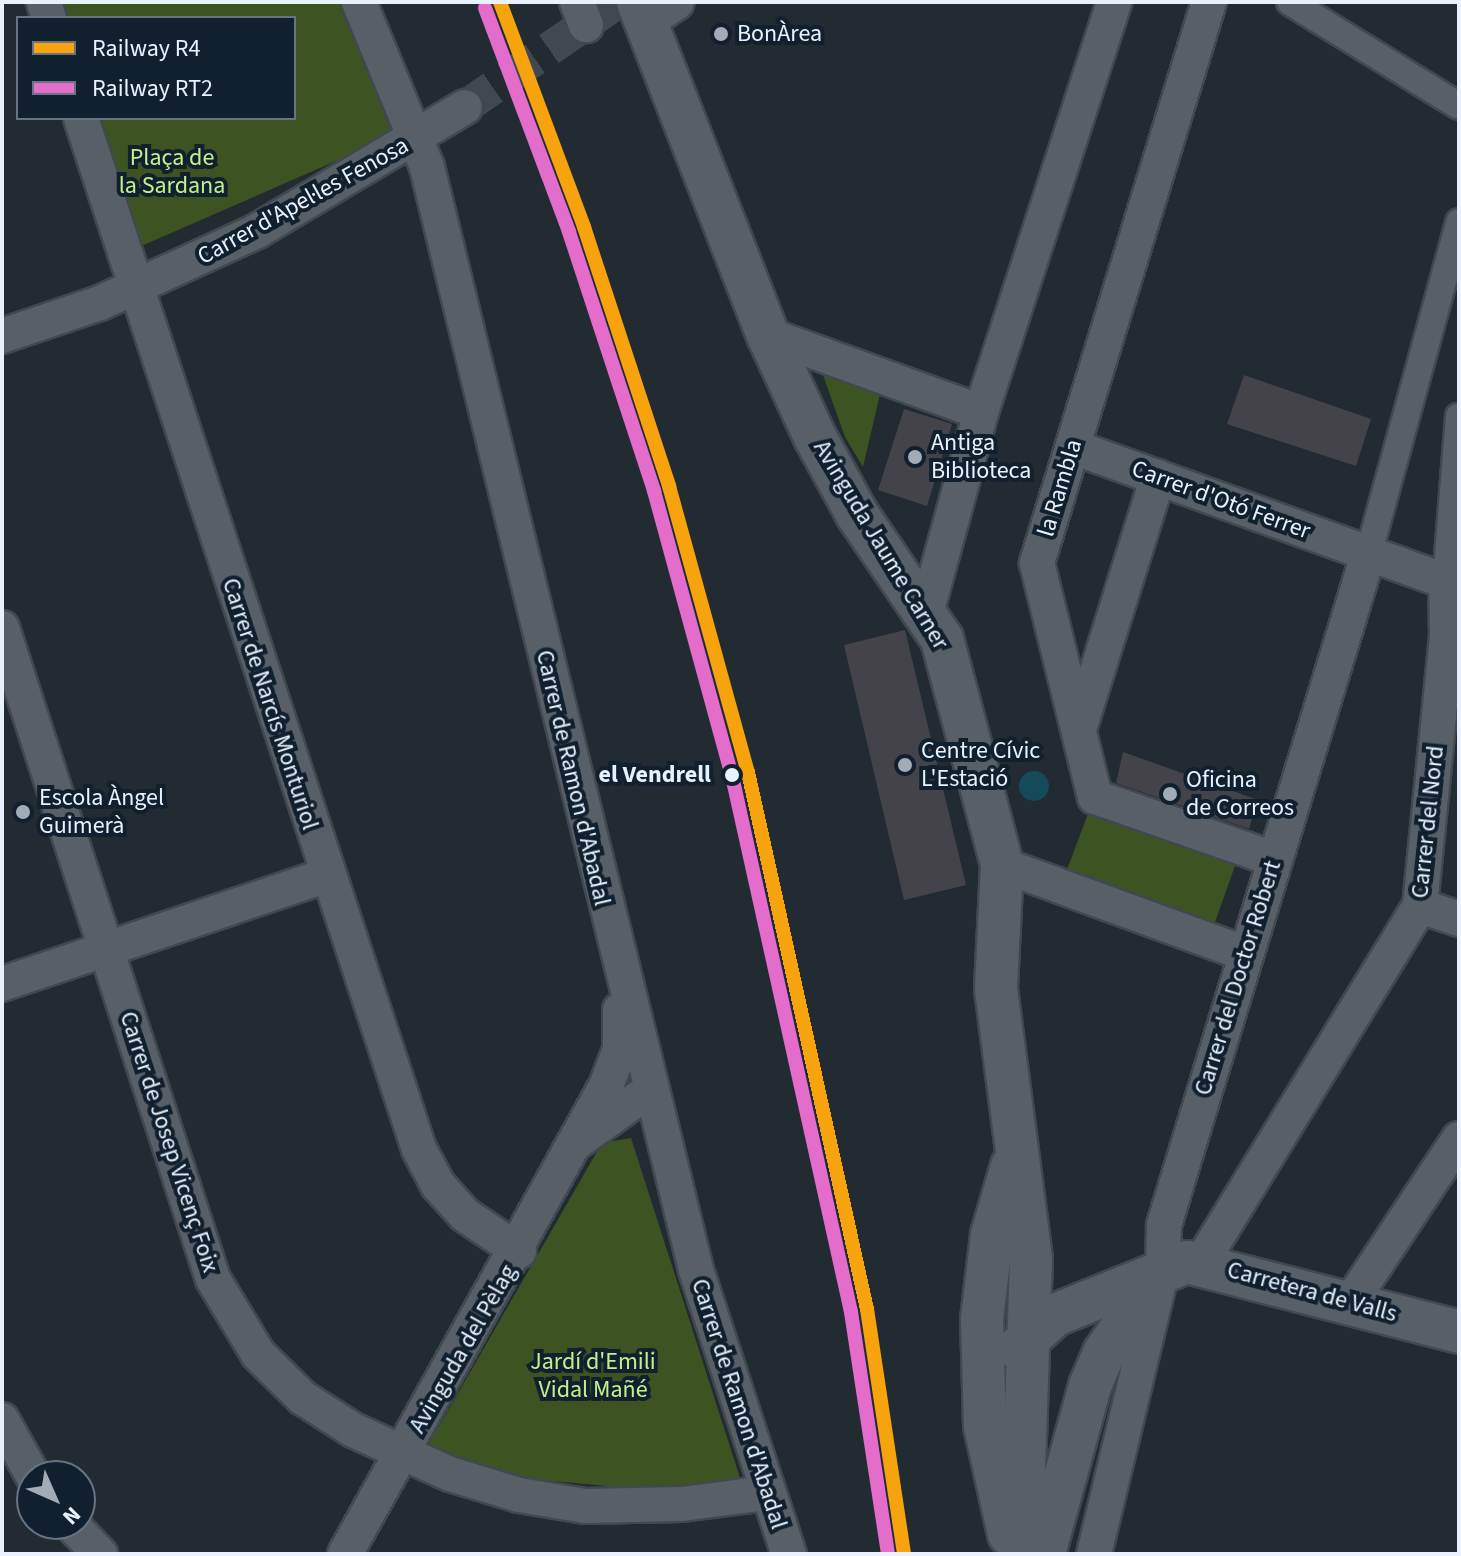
<!DOCTYPE html>
<meta charset="utf-8">
<style>
body{margin:0}
#map{position:relative;width:1461px;height:1556px;overflow:hidden;background:#222a32;font-family:"Source Sans 3",sans-serif}
div>[style]{position:absolute}
.green>*{inset:0;background:#3d5422}
.water>*{inset:0;background:#154a5b}
.round{border-radius:50%}
.building>*{inset:0;background:#45434a}
.minor-tunnel>*{height:34px;margin-top:-17px;transform-origin:0;background:repeating-linear-gradient(90deg,#404850 0 34px,transparent 0 51px)}
.roads{filter:drop-shadow(2px 0 #41484f) drop-shadow(-2px 0 #41484f) drop-shadow(0 2px #41484f) drop-shadow(0 -2px #41484f)}
.pedestrian>*{height:26px;margin:-13px;padding:0 13px;transform-origin:13px;border-radius:13px;background:#585f66}
.minor>*{height:34px;margin:-17px;padding:0 17px;transform-origin:17px;border-radius:17px;background:#585f66}
.tertiary>*{height:42px;margin:-21px;padding:0 21px;transform-origin:21px;border-radius:21px;background:#585f66}
.rail-1>*{height:14px;margin:-7px;padding:0 7px;transform-origin:7px;border-radius:7px;background:#f6a30d}
.rail-2>*{height:14px;margin:-7px;padding:0 7px;transform-origin:7px;border-radius:7px;background:#e46cca}
.dots>*{width:22px;height:22px;translate:-50% -50%;box-sizing:border-box;border:4px solid #11202f;border-radius:50%}
span{translate:-50% -50%;white-space:nowrap;text-align:center;line-height:1.15;-webkit-text-stroke:8px #11202f;paint-order:stroke}
.poi-label{font-size:24px;color:#e8f2fd}
.left{translate:0 -50%;text-align:left}
.park-label{font-size:24px;color:#c2f08b}
.street-label{font-size:24px;color:#e8f2fd}
.stop-label{font-size:24px;color:#e8f2fd;font-weight:700}
.right{translate:-100% -50%;text-align:right}
.frame{position:absolute;inset:0;border:4px solid #e8f2fd;pointer-events:none}
.legend{position:absolute;left:16px;top:16px;width:280px;height:104px;box-sizing:border-box;background:#11202f;border:2px solid #677481;margin:0;padding:10px 14px;list-style:none;font-size:24px;color:#e8f2fd}
.legend li{display:flex;align-items:center;gap:16px;height:40px}
.legend b{width:40px;border:2px solid #677481}
.north{position:absolute;left:16px;top:1460px;width:80px;height:80px;box-sizing:border-box;background:#11202f;border:2px solid #677481;border-radius:50%;rotate:135deg;font-size:22px;font-weight:700;line-height:32px;text-align:center;color:#e8f2fd}
.north::after{content:'';display:block;margin:auto;width:28px;height:36px;background:#a3acb6;clip-path:polygon(50% 0,100% 100%,50% 72%,0 100%)}
</style>
<div id="map">
<div class="green">
<div style="clip-path:polygon(64px 2px,345px 2px,407px 130px,139px 247px,100px 118px,294px 118px,294px 18px,69px 18px)"></div>
<div style="clip-path:polygon(823px 375px,881px 390px,863px 467px,845px 437px)"></div>
<div style="clip-path:polygon(1089px 811px,1236px 863px,1214px 925px,1065px 875px)"></div>
<div style="clip-path:polygon(631px 1138px,741px 1481px,683px 1493px,520px 1478px,427px 1447px,602px 1143px)"></div>
</div>
<div class="water">
<div class="round" style="left:1019px;top:771px;width:30px;height:30px"></div>
</div>
<div class="building">
<div style="clip-path:polygon(1244px 375px,1371px 419px,1356px 466px,1227px 424px)"></div>
<div style="clip-path:polygon(904px 409px,952px 424px,927px 506px,878px 490px)"></div>
<div style="clip-path:polygon(905px 630px,966px 885px,904px 900px,844px 645px)"></div>
<div style="clip-path:polygon(1123px 752px,1258px 800px,1249px 829px,1116px 783px)"></div>
</div>
<div class="minor-tunnel">
<div style="left:465px;top:107px;width:185px;rotate:-34.6deg"></div>
</div>
<div class="roads">
<div class="pedestrian">
<div style="left:1290px;top:2px;width:198px;rotate:31.6deg"></div>
<div style="left:1369px;top:552px;width:342px;rotate:-74.7deg"></div>
<div style="left:1446px;top:581px;width:165px;rotate:-85.5deg"></div>
</div>
<div class="minor">
<div style="left:44px;top:2px;width:17px;rotate:73deg"></div>
<div style="left:359px;top:2px;width:178px;rotate:67.6deg"></div>
<div style="left:427px;top:167px;width:1135px;rotate:76.29deg"></div>
<div style="left:696px;top:1270px;width:299px;rotate:71.9deg"></div>
<div style="left:577px;top:2px;width:25px;rotate:69deg"></div>
<div style="left:1209px;top:2px;width:587px;rotate:107.05deg"></div>
<div style="left:1037px;top:563px;width:241px;rotate:76.1deg"></div>
<div style="left:1095px;top:797px;width:189px;rotate:19.1deg"></div>
<div style="left:646px;top:23px;width:37px;rotate:-34deg"></div>
<div style="left:81px;top:118px;width:1085px;rotate:71.85deg"></div>
<div style="left:419px;top:1149px;width:41px;rotate:62.2deg"></div>
<div style="left:438px;top:1185px;width:40px;rotate:48deg"></div>
<div style="left:465px;top:1215px;width:65px;rotate:33.7deg"></div>
<div style="left:768px;top:335px;width:226px;rotate:19.9deg"></div>
<div style="left:2px;top:336px;width:103px;rotate:-18.6deg"></div>
<div style="left:100px;top:303px;width:173px;rotate:-24.6deg"></div>
<div style="left:257px;top:231px;width:242px;rotate:-30.8deg"></div>
<div style="left:1073px;top:447px;width:410px;rotate:19.8deg"></div>
<div style="left:926px;top:613px;width:208px;rotate:-74.7deg"></div>
<div style="left:981px;top:412px;width:431px;rotate:-72deg"></div>
<div style="left:2px;top:628px;width:684px;rotate:72.04deg"></div>
<div style="left:213px;top:1279px;width:87px;rotate:59deg"></div>
<div style="left:258px;top:1354px;width:63px;rotate:44.4deg"></div>
<div style="left:303px;top:1398px;width:59px;rotate:32.6deg"></div>
<div style="left:353px;top:1430px;width:107px;rotate:24.4deg"></div>
<div style="left:450px;top:1474px;width:72px;rotate:16.9deg"></div>
<div style="left:519px;top:1495px;width:67px;rotate:9.5deg"></div>
<div style="left:585px;top:1506px;width:97px;rotate:-1.2deg"></div>
<div style="left:682px;top:1504px;width:84px;rotate:-7.5deg"></div>
<div style="left:1079px;top:729px;width:264px;rotate:-72.6deg"></div>
<div style="left:1002px;top:865px;width:258px;rotate:20deg"></div>
<div style="left:1420px;top:906px;width:41px;rotate:18.4deg"></div>
<div style="left:2px;top:984px;width:343px;rotate:-18.5deg"></div>
<div style="left:577px;top:1142px;width:90px;rotate:-35.5deg"></div>
<div style="left:1201px;top:1263px;width:419px;rotate:-58.5deg"></div>
<div style="left:1420px;top:906px;width:271px;rotate:-84.3deg"></div>
<div style="left:1447px;top:636px;width:55px;rotate:-91deg"></div>
<div style="left:1350px;top:1303px;width:197px;rotate:-56.4deg"></div>
<div style="left:2px;top:1420px;width:64px;rotate:61deg"></div>
<div style="left:71px;top:1524px;width:42px;rotate:46deg"></div>
<div style="left:345px;top:1554px;width:536px;rotate:-60.85deg"></div>
<div style="left:606px;top:1086px;width:39px;rotate:-69deg"></div>
<div style="left:620px;top:1050px;width:40px;rotate:-90deg"></div>
<div style="left:1094px;top:1554px;width:295px;rotate:-76.5deg"></div>
<div style="left:1163px;top:1267px;width:42px;rotate:-88.6deg"></div>
<div style="left:1164px;top:1225px;width:704px;rotate:-73.06deg"></div>
</div>
<div class="tertiary">
<div style="left:638px;top:2px;width:357px;rotate:68.7deg"></div>
<div style="left:768px;top:335px;width:112px;rotate:65.3deg"></div>
<div style="left:815px;top:437px;width:88px;rotate:61.4deg"></div>
<div style="left:857px;top:514px;width:151px;rotate:55.8deg"></div>
<div style="left:942px;top:639px;width:234px;rotate:75.1deg"></div>
<div style="left:1002px;top:865px;width:124px;rotate:92.8deg"></div>
<div style="left:996px;top:989px;width:272px;rotate:82.6deg"></div>
<div style="left:1031px;top:1259px;width:295px;rotate:91.9deg"></div>
<div style="left:1018px;top:1348px;width:50px;rotate:-41.7deg"></div>
<div style="left:1055px;top:1315px;width:142px;rotate:-21.9deg"></div>
<div style="left:1187px;top:1262px;width:281px;rotate:14.4deg"></div>
<div style="left:1009px;top:1534px;width:111px;rotate:-102.5deg"></div>
<div style="left:985px;top:1426px;width:107px;rotate:-91.6deg"></div>
<div style="left:982px;top:1319px;width:85px;rotate:-83.2deg"></div>
<div style="left:992px;top:1235px;width:72px;rotate:-73.8deg"></div>
<div style="left:1044px;top:1554px;width:174px;rotate:-74.7deg"></div>
<div style="left:1090px;top:1386px;width:36px;rotate:-67deg"></div>
<div style="left:1104px;top:1353px;width:103px;rotate:-55.2deg"></div>
</div>
</div>
<div class="rail-1">
<div style="left:500px;top:2px;width:240px;rotate:69.5deg"></div>
<div style="left:584px;top:227px;width:273px;rotate:71.8deg"></div>
<div style="left:669px;top:486px;width:297px;rotate:74.6deg"></div>
<div style="left:748px;top:772px;width:550px;rotate:77.51deg"></div>
<div style="left:867px;top:1309px;width:248px;rotate:81.4deg"></div>
</div>
<div class="rail-2">
<div style="left:485px;top:8px;width:239px;rotate:69.4deg"></div>
<div style="left:569px;top:232px;width:273px;rotate:71.8deg"></div>
<div style="left:654px;top:491px;width:295px;rotate:74.7deg"></div>
<div style="left:732px;top:776px;width:549px;rotate:77.48deg"></div>
<div style="left:851px;top:1312px;width:245px;rotate:81.3deg"></div>
</div>
<div class="dots">
<div style="left:721px;top:34px;background:#a3acb6"></div>
<div style="left:915px;top:457px;background:#a3acb6"></div>
<div style="left:905px;top:765px;background:#a3acb6"></div>
<div style="left:732px;top:775px;background:#e8f2fd"></div>
<div style="left:1170px;top:794px;background:#a3acb6"></div>
<div style="left:23px;top:812px;background:#a3acb6"></div>
</div>
<div class="poi-label">
<span class="left" style="left:737px;top:34px">BonÀrea</span>
<span class="left" style="left:931px;top:457px">Antiga<br>Biblioteca</span>
<span class="left" style="left:921px;top:765px">Centre Cívic<br>L'Estació</span>
<span class="left" style="left:1186px;top:794px">Oficina<br>de Correos</span>
<span class="left" style="left:39px;top:812px">Escola Àngel<br>Guimerà</span>
</div>
<div class="park-label">
<span style="left:172px;top:172px">Plaça de<br>la Sardana</span>
<span style="left:593px;top:1376px">Jardí d'Emili<br>Vidal Mañé</span>
</div>
<div class="street-label">
<span style="left:303px;top:201px;rotate:-29deg">Carrer d'Apel·les Fenosa</span>
<span style="left:1060px;top:488px;rotate:-73deg">la Rambla</span>
<span style="left:1221px;top:500px;rotate:20deg">Carrer d'Otó Ferrer</span>
<span style="left:881px;top:545px;rotate:59deg">Avinguda Jaume Carner</span>
<span style="left:270px;top:704px;rotate:72deg">Carrer de Narcís Monturiol</span>
<span style="left:573px;top:778px;rotate:77deg">Carrer de Ramon d'Abadal</span>
<span style="left:1428px;top:822px;rotate:-84deg">Carrer del Nord</span>
<span style="left:1238px;top:978px;rotate:-73deg">Carrer del Doctor Robert</span>
<span style="left:169px;top:1142px;rotate:72deg">Carrer de Josep Vicenç Foix</span>
<span style="left:1312px;top:1292px;rotate:15deg">Carretera de Valls</span>
<span style="left:463px;top:1349px;rotate:-60deg">Avinguda del Pèlag</span>
<span style="left:739px;top:1404px;rotate:72deg">Carrer de Ramon d'Abadal</span>
</div>
<div class="stop-label">
<span class="right" style="left:711px;top:775px">el Vendrell</span>
</div>
<div class="frame"></div>
<ul class="legend">
<li><b style="height:10px;background:#f6a30d"></b>Railway R4</li>
<li><b style="height:10px;background:#e46cca"></b>Railway RT2</li>
</ul>
<div class="north">N</div>
</div>
